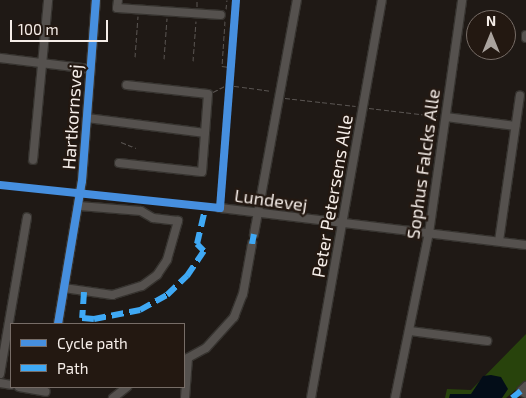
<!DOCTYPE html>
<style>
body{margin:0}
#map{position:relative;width:526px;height:398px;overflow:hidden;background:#1f1915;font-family:"Exo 2",sans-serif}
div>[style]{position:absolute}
.green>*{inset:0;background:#28430c}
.water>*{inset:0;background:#030d18}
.path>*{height:1px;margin-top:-0.5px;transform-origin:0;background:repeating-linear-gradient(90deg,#595451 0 5px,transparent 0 7.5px)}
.roads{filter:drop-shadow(1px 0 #36332f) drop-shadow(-1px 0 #36332f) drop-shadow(0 1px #36332f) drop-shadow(0 -1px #36332f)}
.minor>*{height:8px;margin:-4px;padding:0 4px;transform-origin:4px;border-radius:4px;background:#55514e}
.quiet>*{height:6px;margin-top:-3px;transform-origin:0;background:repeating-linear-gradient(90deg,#3fa9f5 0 12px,transparent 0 18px)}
.cycleway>*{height:8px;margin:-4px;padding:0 4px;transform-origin:4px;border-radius:4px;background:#468fdf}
span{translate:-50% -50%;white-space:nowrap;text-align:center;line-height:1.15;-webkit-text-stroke:4.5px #231811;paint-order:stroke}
.street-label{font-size:18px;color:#f5ede8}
.legend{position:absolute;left:10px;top:323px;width:175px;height:65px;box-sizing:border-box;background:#231811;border:1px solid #776d67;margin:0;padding:6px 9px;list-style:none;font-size:15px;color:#f5ede8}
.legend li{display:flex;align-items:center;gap:10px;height:25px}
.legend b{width:25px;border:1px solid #776d67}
.north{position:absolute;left:466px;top:10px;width:50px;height:50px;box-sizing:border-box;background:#231811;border:1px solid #776d67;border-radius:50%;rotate:0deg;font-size:14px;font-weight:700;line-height:20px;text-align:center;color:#f5ede8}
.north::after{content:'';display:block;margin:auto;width:18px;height:22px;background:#aaa39e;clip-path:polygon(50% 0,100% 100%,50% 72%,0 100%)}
.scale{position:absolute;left:10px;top:20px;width:98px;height:22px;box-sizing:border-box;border:2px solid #f5ede8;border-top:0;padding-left:6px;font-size:15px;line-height:18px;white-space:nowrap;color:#f5ede8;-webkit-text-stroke:4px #231811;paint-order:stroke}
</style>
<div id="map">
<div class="green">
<div style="clip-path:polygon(526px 334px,526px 381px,506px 398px,445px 398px,447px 389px,471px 390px)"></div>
</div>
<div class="water">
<div style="clip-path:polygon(491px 375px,501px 377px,508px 389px,502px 398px,449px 398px,450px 394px,471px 394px,483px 376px)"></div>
</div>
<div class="path">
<div style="left:197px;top:7px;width:7px;rotate:-90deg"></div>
<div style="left:226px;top:9px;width:9px;rotate:-84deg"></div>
<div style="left:225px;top:21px;width:45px;rotate:93.8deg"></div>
<div style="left:222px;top:66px;width:7px;rotate:8deg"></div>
<div style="left:135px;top:57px;width:41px;rotate:-85.8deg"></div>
<div style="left:164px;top:59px;width:41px;rotate:-85.8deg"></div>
<div style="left:193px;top:61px;width:40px;rotate:-85.7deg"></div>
<div style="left:213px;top:92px;width:16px;rotate:-27deg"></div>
<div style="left:227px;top:85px;width:45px;rotate:7.6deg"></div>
<div style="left:285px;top:98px;width:71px;rotate:6.4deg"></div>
<div style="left:369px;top:108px;width:68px;rotate:6.7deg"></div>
<div style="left:121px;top:142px;width:16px;rotate:22deg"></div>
</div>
<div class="roads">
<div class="minor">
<div style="left:118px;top:0;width:8px;rotate:97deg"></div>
<div style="left:117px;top:8px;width:104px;rotate:3.9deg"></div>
<div style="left:526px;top:38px;width:3px;rotate:-90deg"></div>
<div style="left:0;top:58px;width:91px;rotate:7deg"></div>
<div style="left:446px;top:117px;width:70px;rotate:7.4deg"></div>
<div style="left:87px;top:118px;width:119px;rotate:7.2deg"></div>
<div style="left:33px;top:160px;width:161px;rotate:-84.6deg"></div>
<div style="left:119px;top:163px;width:83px;rotate:6.2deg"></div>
<div style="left:202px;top:172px;width:78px;rotate:-85.6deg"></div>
<div style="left:208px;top:94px;width:82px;rotate:-173.7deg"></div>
<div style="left:220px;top:208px;width:308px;rotate:6.9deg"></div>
<div style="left:254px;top:234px;width:238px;rotate:-79.6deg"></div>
<div style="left:499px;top:241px;width:147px;rotate:-81.8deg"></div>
<div style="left:64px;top:288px;width:49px;rotate:8.3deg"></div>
<div style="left:112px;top:295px;width:31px;rotate:-17deg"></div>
<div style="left:142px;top:286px;width:19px;rotate:-36deg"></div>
<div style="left:157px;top:275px;width:18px;rotate:-56deg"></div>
<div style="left:167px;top:260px;width:41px;rotate:-74.2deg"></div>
<div style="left:178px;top:221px;width:25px;rotate:-173deg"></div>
<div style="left:153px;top:218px;width:14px;rotate:-150deg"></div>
<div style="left:141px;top:211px;width:62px;rotate:-175.4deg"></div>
<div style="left:58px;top:324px;width:145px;rotate:-80.5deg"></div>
<div style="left:82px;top:181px;width:182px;rotate:-85.6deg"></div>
<div style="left:410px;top:331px;width:78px;rotate:7.4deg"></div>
<div style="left:184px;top:360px;width:25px;rotate:-29deg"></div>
<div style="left:206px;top:348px;width:42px;rotate:-47.9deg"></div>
<div style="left:234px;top:317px;width:25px;rotate:-69deg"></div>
<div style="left:243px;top:294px;width:51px;rotate:-79.8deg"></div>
<div style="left:0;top:374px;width:159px;rotate:-80.2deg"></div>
<div style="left:0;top:383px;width:11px;rotate:10deg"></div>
<div style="left:526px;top:386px;width:7px;rotate:135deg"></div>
<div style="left:521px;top:391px;width:6px;rotate:31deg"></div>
<div style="left:19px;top:387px;width:27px;rotate:10deg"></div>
<div style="left:113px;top:398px;width:18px;rotate:-38deg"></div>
<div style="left:185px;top:398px;width:40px;rotate:-85.7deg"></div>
<div style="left:311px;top:398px;width:404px;rotate:-79.9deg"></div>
<div style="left:395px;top:398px;width:168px;rotate:-78.4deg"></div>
<div style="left:429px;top:233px;width:235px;rotate:-81.9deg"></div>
</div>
</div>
<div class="quiet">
<div style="left:252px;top:244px;width:10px;rotate:-79deg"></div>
<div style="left:84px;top:292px;width:26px;rotate:94deg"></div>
<div style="left:82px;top:318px;width:12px;rotate:5deg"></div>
<div style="left:94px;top:319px;width:47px;rotate:-11.1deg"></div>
<div style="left:140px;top:310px;width:31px;rotate:-29deg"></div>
<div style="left:167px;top:295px;width:28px;rotate:-44deg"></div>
<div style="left:187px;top:276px;width:30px;rotate:-56deg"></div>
<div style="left:204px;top:251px;width:10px;rotate:-135deg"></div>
<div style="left:197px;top:244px;width:39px;rotate:-77deg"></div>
<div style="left:512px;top:398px;width:11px;rotate:-38deg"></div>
</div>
<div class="cycleway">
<div style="left:0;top:185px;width:221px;rotate:6deg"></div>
<div style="left:220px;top:208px;width:209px;rotate:-85.6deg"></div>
<div style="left:58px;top:324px;width:145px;rotate:-80.5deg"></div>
<div style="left:82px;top:181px;width:182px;rotate:-85.6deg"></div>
</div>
<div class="street-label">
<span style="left:72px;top:117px;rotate:-86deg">Hartkornsvej</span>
<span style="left:423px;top:164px;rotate:-82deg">Sophus Falcks Alle</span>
<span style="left:332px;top:196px;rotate:-80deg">Peter Petersens Alle</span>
<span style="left:271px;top:200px;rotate:8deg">Lundevej</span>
</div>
<ul class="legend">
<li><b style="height:6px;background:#468fdf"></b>Cycle path</li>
<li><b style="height:6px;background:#3fa9f5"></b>Path</li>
</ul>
<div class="north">N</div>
<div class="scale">100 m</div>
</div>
